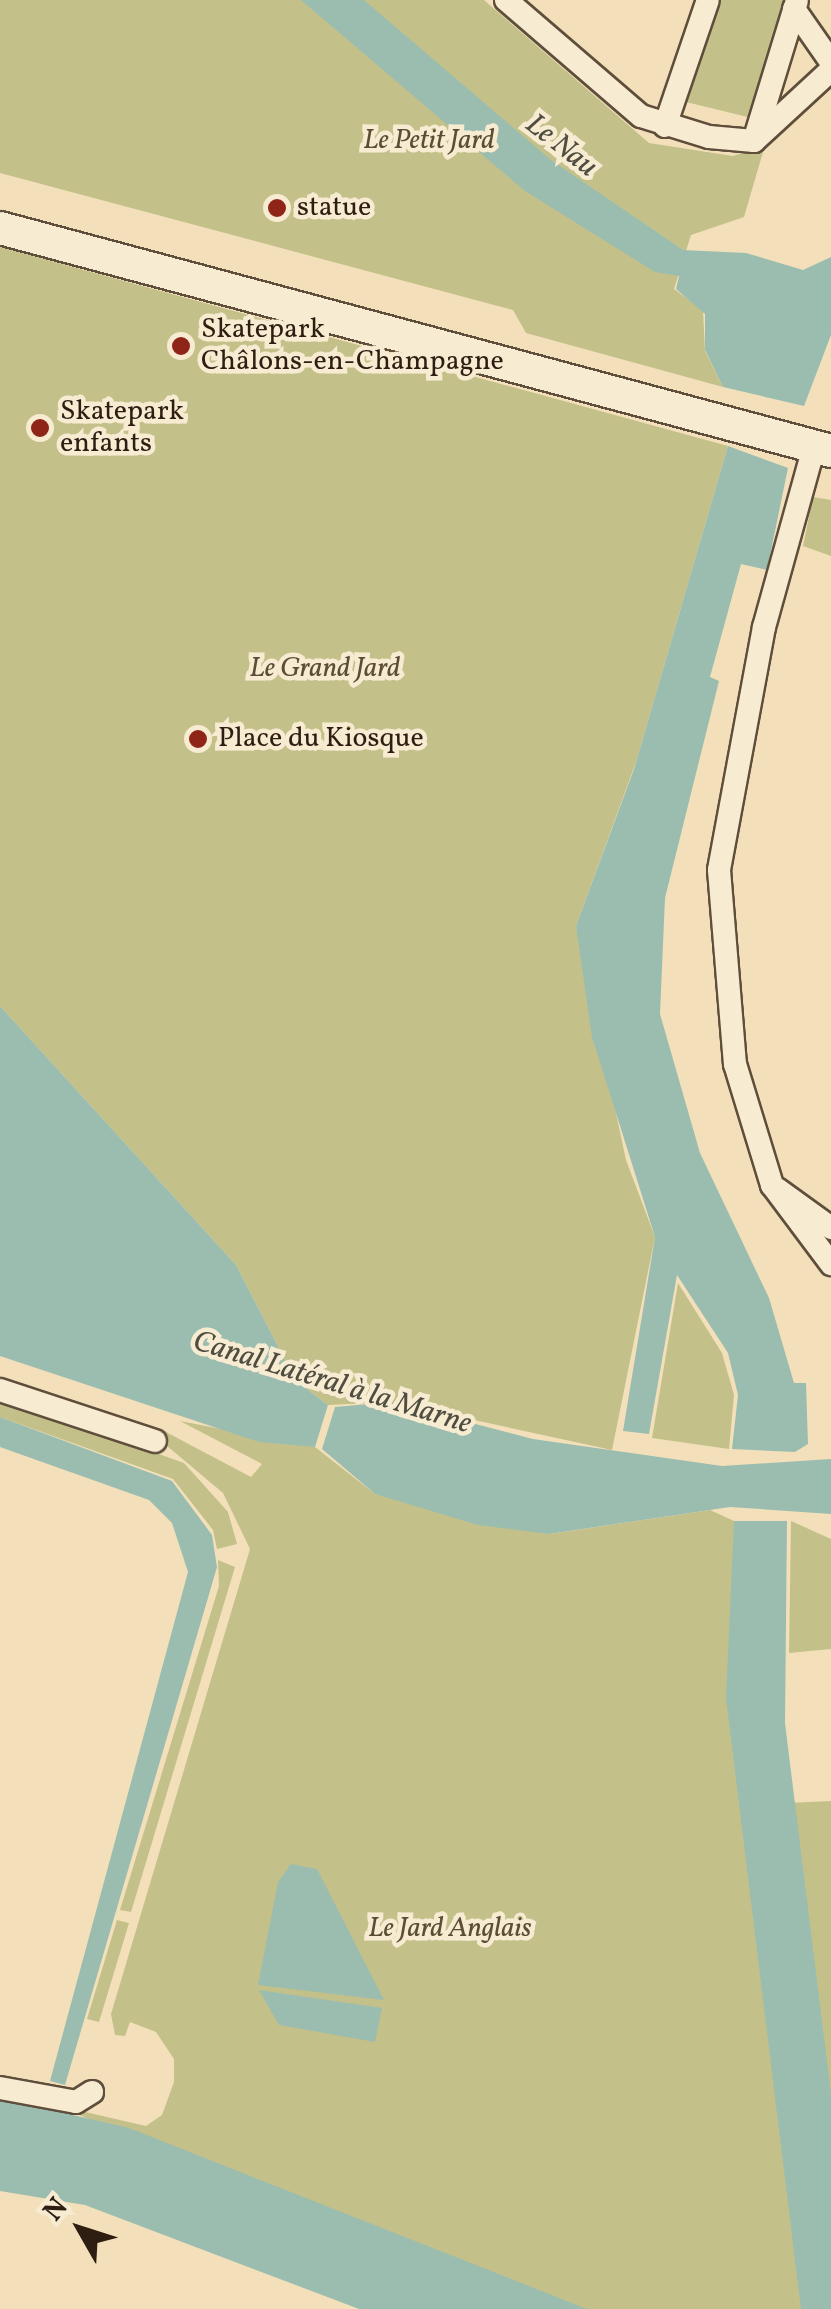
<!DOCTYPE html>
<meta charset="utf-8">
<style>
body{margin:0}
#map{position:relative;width:831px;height:2309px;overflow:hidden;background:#f3e0ba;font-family:Vollkorn,serif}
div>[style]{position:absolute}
.green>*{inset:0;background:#c3c08a}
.water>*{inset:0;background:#9bbdaf}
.roads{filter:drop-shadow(2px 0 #5f4e3b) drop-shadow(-2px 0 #5f4e3b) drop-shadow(0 2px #5f4e3b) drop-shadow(0 -2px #5f4e3b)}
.minor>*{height:22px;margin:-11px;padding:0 11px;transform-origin:11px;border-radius:11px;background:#f7ebd2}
.secondary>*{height:32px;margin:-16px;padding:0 16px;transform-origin:16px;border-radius:16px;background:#f7ebd2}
.dots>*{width:28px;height:28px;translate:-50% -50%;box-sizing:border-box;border:5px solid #f7ebd2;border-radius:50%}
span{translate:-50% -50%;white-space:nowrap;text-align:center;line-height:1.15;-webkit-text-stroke:9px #f7ebd2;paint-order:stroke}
.park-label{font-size:28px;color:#5b4e35;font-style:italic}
.poi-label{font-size:28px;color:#2e1d11}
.left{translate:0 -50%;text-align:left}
.water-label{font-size:30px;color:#4f4d40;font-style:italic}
.north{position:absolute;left:30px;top:2179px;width:100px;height:100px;-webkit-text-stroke:8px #f7ebd2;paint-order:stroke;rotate:309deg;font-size:28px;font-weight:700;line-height:40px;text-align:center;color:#2e1d11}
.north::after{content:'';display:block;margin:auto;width:35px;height:45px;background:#2e1d11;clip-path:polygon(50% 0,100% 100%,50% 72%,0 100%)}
</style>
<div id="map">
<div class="green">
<div style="clip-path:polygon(0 0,484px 0,649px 143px,733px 156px,765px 145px,744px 217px,691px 235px,674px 289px,703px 310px,705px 351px,723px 387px,526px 333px,513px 310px,0 173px)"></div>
<div style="clip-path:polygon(713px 0,797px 0,760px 120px,686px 102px)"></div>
<div style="clip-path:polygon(0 247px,728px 446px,636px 762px,576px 926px,626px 1160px,655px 1237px,612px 1450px,391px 1402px,328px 1405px,296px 1381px,236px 1265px,0 1006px)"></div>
<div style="clip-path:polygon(813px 497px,831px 500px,831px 556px,803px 546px)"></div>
<div style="clip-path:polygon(678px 1283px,722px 1353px,734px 1395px,729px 1449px,652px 1438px)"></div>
<div style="clip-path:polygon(0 1397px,184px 1463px,228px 1512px,237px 1544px,217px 1549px,213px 1530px,173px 1479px,0 1417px)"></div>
<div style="clip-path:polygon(180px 1421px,315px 1447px,375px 1494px,550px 1534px,710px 1510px,734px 1521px,827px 2309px,523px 2309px,59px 2106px,146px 2126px,162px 2115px,174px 2082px,174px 2059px,156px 2032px,130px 2022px,125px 2036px,115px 2035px,111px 2014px,250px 1549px,223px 1493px,160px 1440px,164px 1431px,251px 1477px,262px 1464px)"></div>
<div style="clip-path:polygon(791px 1521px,831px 1539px,831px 1649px,789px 1653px)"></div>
<div style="clip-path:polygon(218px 1560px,235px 1567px,131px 1912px,120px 1910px,219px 1586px)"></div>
<div style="clip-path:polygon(831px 1801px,831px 2157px,788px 1803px)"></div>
<div style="clip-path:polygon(117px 1920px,129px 1923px,99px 2022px,87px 2019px)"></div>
</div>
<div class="water">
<div style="clip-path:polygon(301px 0,364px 0,551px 160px,683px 250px,746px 253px,803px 270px,831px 257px,831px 335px,804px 406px,723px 387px,705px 350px,705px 314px,676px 289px,679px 276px,655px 272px,525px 191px)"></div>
<div style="clip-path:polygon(728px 446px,788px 468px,767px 570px,741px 564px,710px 677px,719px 681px,665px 898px,660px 1014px,700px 1153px,769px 1298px,794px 1383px,806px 1383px,808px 1444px,795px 1452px,732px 1449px,738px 1395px,728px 1353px,677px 1275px,649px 1434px,623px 1431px,655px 1237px,592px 1037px,576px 926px,634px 769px)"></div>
<div style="clip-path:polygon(0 1006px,236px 1265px,296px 1381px,328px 1405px,315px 1447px,259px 1442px,0 1356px)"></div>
<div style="clip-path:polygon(391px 1402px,533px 1439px,722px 1466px,831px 1459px,831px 1514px,730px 1507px,549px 1534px,478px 1525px,375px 1494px,322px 1449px,335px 1407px)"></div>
<div style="clip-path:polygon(0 1417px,172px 1481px,212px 1535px,217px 1567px,65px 2085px,50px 2081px,188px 1572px,172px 1523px,149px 1500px,0 1447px)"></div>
<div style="clip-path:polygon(734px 1521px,787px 1521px,785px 1723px,831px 2094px,831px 2309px,801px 2309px,726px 1698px)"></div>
<div style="clip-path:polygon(291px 1864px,317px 1869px,384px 2000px,258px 1985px,278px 1882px)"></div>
<div style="clip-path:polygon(259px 1990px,382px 2008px,375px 2042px,279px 2025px)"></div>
<div style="clip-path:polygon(0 2098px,129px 2128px,587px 2309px,359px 2309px,85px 2205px,0 2191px)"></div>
</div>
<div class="roads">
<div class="minor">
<div style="left:506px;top:0;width:178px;rotate:40.7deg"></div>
<div style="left:641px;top:116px;width:71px;rotate:17.2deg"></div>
<div style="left:709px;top:137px;width:45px;rotate:5.1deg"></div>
<div style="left:754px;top:141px;width:105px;rotate:-42.7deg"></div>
<div style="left:794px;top:9px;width:65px;rotate:55.1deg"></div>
<div style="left:665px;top:126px;width:133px;rotate:-71.2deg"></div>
<div style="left:754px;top:141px;width:147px;rotate:-73deg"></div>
<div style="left:814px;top:447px;width:187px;rotate:105.5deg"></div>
<div style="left:764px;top:627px;width:247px;rotate:100.5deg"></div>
<div style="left:719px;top:870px;width:195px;rotate:85.3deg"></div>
<div style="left:735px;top:1064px;width:127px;rotate:73deg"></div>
<div style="left:772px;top:1185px;width:99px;rotate:53.2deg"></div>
<div style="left:777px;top:1189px;width:67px;rotate:35.8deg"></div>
<div style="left:0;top:1390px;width:163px;rotate:18.2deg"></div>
<div style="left:0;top:2088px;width:77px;rotate:10.4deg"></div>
<div style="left:76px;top:2102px;width:19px;rotate:-32deg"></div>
</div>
<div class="secondary">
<div style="left:0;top:228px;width:860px;rotate:15.02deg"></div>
</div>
</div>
<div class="dots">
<div style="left:277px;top:208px;background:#8f2418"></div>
<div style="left:181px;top:346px;background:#8f2418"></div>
<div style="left:40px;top:428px;background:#8f2418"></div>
<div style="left:198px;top:739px;background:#8f2418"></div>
</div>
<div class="park-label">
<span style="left:429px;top:141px">Le Petit Jard</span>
<span style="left:325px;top:669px">Le Grand Jard</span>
<span style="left:450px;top:1929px">Le Jard Anglais</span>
</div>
<div class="poi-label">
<span class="left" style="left:297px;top:208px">statue</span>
<span class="left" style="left:201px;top:346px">Skatepark<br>Châlons-en-Champagne</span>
<span class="left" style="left:60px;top:428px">Skatepark<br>enfants</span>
<span class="left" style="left:218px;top:739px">Place du Kiosque</span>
</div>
<div class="water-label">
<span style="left:561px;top:146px;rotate:38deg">Le Nau</span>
<span style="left:332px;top:1383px;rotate:17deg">Canal Latéral à la Marne</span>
</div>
<div class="north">N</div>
</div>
